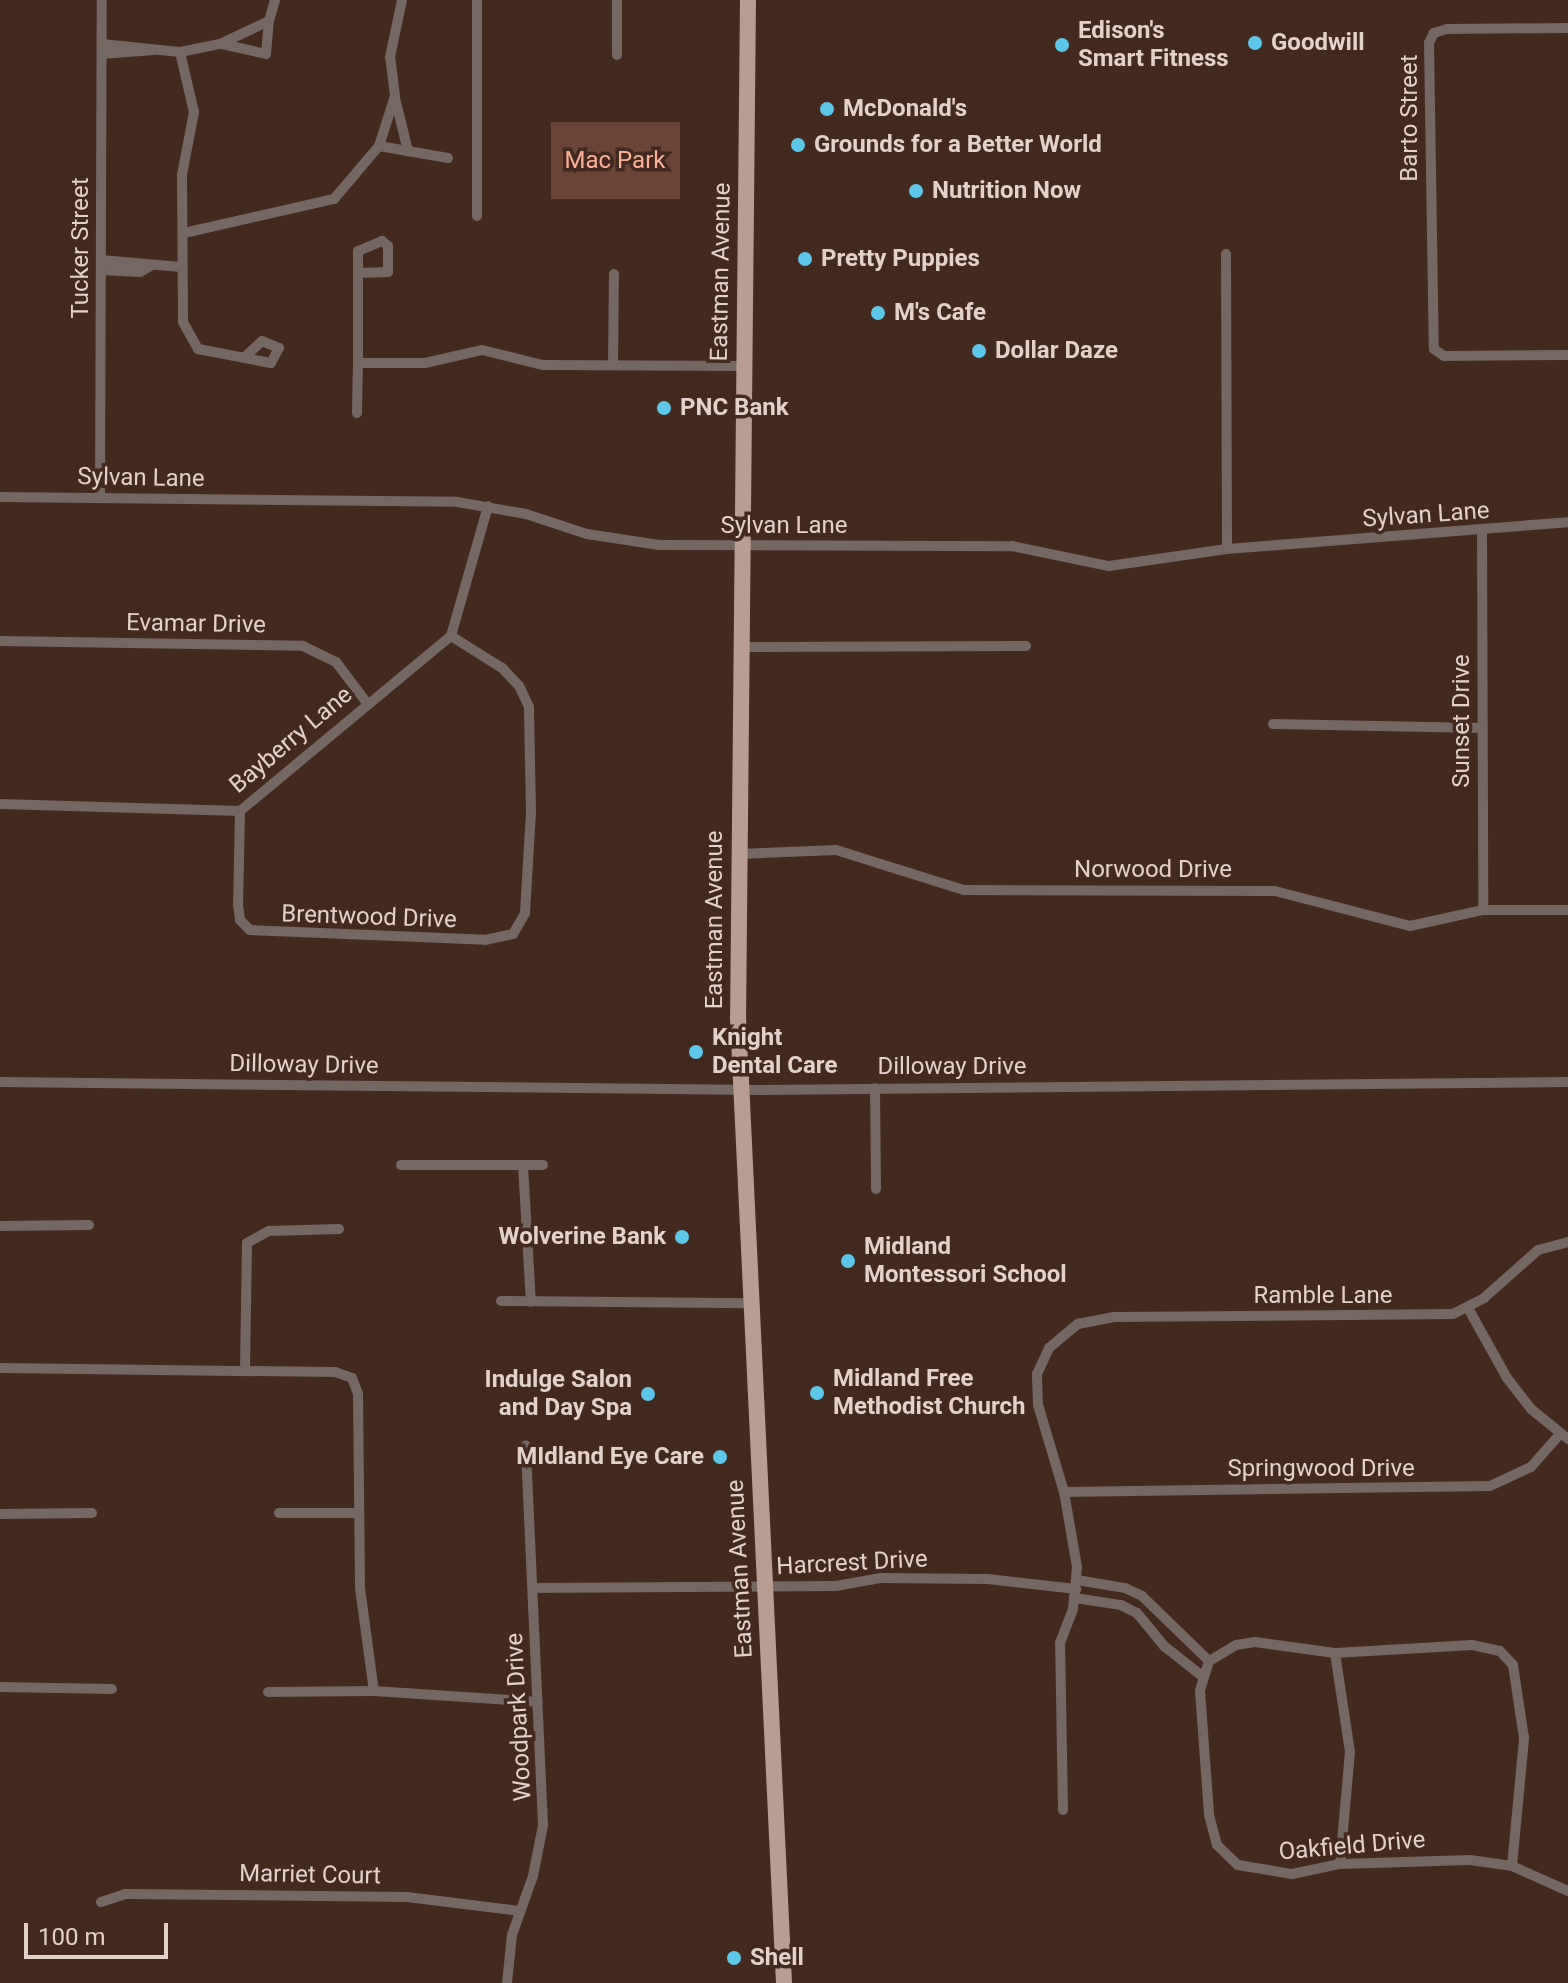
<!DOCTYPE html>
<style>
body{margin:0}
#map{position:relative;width:1568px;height:1983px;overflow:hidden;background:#44291f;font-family:Roboto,sans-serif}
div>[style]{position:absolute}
.green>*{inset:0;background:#6c4436}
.street>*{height:10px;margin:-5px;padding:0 5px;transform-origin:5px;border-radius:5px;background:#756762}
.primary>*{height:16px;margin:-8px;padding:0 8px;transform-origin:8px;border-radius:8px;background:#b99c92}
.dots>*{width:22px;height:22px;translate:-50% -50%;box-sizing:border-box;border:4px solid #44291f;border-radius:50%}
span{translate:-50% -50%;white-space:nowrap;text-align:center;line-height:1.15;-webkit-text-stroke:7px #44291f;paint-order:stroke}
.poi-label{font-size:24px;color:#e3d1ca;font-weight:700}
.left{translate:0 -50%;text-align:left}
.right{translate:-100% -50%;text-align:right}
.street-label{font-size:24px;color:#e3d1ca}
.park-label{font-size:24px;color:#f8b096}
.scale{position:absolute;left:24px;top:1923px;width:144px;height:36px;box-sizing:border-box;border:4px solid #e3d1ca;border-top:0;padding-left:10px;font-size:24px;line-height:28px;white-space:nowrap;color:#e3d1ca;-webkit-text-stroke:6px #44291f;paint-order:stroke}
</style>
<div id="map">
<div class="green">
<div style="clip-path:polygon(551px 122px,680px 122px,680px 199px,551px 199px)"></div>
</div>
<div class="street">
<div style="left:477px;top:0;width:216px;rotate:90deg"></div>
<div style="left:1568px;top:28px;width:121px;rotate:179.5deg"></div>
<div style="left:1447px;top:29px;width:14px;rotate:163deg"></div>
<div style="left:1434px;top:33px;width:11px;rotate:117deg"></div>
<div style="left:1429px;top:43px;width:306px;rotate:89.1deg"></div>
<div style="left:1434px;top:349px;width:12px;rotate:35deg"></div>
<div style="left:1444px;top:356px;width:124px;rotate:-0.5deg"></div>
<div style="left:102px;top:44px;width:78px;rotate:5.9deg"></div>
<div style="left:180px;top:52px;width:41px;rotate:-11.3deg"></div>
<div style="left:220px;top:44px;width:54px;rotate:-25.1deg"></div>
<div style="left:269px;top:21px;width:22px;rotate:-74deg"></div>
<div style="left:222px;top:44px;width:45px;rotate:12.8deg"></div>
<div style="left:266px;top:54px;width:33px;rotate:-85deg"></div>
<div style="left:180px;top:52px;width:62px;rotate:76.9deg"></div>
<div style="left:194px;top:112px;width:64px;rotate:100.8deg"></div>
<div style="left:182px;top:175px;width:147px;rotate:89.6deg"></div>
<div style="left:183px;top:322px;width:31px;rotate:61deg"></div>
<div style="left:198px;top:349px;width:74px;rotate:10.9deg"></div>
<div style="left:271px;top:363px;width:17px;rotate:-62deg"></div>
<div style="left:279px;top:348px;width:18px;rotate:-158deg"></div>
<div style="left:262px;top:341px;width:21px;rotate:137deg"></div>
<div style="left:102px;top:54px;width:52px;rotate:-4.4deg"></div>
<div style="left:617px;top:55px;width:55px;rotate:-90deg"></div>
<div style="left:395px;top:98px;width:55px;rotate:76.2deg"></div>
<div style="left:379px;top:146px;width:70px;rotate:9.9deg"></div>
<div style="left:184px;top:233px;width:154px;rotate:-12.8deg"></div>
<div style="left:334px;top:199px;width:70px;rotate:-49.7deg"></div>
<div style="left:379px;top:146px;width:52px;rotate:-72.3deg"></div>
<div style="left:395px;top:96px;width:39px;rotate:-97deg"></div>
<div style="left:390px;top:57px;width:58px;rotate:-78.1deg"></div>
<div style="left:1226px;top:254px;width:295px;rotate:89.8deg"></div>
<div style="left:101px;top:260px;width:80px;rotate:5deg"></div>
<div style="left:101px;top:270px;width:39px;rotate:3deg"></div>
<div style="left:140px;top:272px;width:13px;rotate:-29deg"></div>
<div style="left:358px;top:273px;width:30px;rotate:-2deg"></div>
<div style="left:388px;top:272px;width:26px;rotate:-90deg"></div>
<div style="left:388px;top:246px;width:8px;rotate:-140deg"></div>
<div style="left:382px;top:241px;width:26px;rotate:157deg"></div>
<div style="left:358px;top:251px;width:112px;rotate:90deg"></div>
<div style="left:358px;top:363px;width:67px"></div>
<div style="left:425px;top:363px;width:58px;rotate:-12.8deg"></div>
<div style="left:482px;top:350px;width:63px;rotate:13.8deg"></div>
<div style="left:543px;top:365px;width:201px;rotate:0.3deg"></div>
<div style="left:613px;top:365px;width:91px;rotate:-89.4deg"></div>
<div style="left:357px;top:413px;width:50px;rotate:-88.9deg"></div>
<div style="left:0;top:497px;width:457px;rotate:0.6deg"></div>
<div style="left:457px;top:502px;width:70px;rotate:9.9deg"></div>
<div style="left:526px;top:514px;width:64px;rotate:18.2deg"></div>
<div style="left:587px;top:534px;width:73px;rotate:8.7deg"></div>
<div style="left:659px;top:545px;width:353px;rotate:0.2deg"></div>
<div style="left:1012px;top:546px;width:99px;rotate:11.7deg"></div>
<div style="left:1109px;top:566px;width:119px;rotate:-8.2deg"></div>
<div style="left:1227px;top:549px;width:342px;rotate:-4.5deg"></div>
<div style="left:100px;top:497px;width:497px;rotate:-89.8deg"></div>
<div style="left:1482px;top:531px;width:379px;rotate:89.8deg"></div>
<div style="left:0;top:641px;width:303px;rotate:0.9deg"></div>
<div style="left:303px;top:646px;width:37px;rotate:26deg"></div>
<div style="left:336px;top:662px;width:51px;rotate:52.9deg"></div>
<div style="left:741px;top:647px;width:285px;rotate:-0.2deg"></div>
<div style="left:1273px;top:724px;width:209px;rotate:1.1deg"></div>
<div style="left:0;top:804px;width:240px;rotate:1.7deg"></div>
<div style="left:240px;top:811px;width:274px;rotate:-39.7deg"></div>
<div style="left:451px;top:636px;width:135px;rotate:-74.1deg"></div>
<div style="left:240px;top:811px;width:94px;rotate:91.2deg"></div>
<div style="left:238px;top:905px;width:15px;rotate:82deg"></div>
<div style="left:240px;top:920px;width:14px;rotate:45deg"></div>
<div style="left:250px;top:930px;width:235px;rotate:2.4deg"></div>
<div style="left:485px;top:940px;width:29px;rotate:-12deg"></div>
<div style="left:513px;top:934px;width:24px;rotate:-60deg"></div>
<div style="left:525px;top:913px;width:100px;rotate:-86.6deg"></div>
<div style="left:531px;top:813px;width:106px;rotate:-91.1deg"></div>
<div style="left:529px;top:707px;width:23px;rotate:-115deg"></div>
<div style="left:519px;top:686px;width:25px;rotate:-133deg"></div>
<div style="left:502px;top:668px;width:60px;rotate:-147.9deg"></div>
<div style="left:738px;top:854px;width:98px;rotate:-2.3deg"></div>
<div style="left:836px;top:850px;width:134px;rotate:17.4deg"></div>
<div style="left:964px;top:890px;width:311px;rotate:0.2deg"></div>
<div style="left:1275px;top:891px;width:139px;rotate:14.5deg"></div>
<div style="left:1410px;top:926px;width:75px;rotate:-12.4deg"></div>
<div style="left:1483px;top:910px;width:85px"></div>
<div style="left:0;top:1082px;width:760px;rotate:0.6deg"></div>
<div style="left:760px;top:1090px;width:808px;rotate:-0.57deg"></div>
<div style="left:875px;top:1088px;width:101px;rotate:89.4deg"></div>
<div style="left:401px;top:1165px;width:142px"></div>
<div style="left:523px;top:1165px;width:137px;rotate:86.7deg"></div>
<div style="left:0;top:1226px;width:89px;rotate:-0.6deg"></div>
<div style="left:501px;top:1301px;width:250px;rotate:0.5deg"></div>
<div style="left:1468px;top:1308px;width:80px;rotate:60.9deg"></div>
<div style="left:1507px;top:1378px;width:39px;rotate:52deg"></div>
<div style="left:1531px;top:1409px;width:48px;rotate:39deg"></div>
<div style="left:0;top:1368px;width:335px;rotate:0.7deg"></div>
<div style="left:335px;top:1372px;width:18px;rotate:19deg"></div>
<div style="left:352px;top:1378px;width:17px;rotate:69deg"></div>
<div style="left:358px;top:1394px;width:194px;rotate:89.4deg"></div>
<div style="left:360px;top:1588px;width:104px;rotate:82.3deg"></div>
<div style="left:245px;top:1370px;width:127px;rotate:-89.1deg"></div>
<div style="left:247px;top:1243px;width:25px;rotate:-29deg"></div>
<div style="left:269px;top:1231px;width:70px;rotate:-1.6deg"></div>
<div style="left:1064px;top:1492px;width:426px;rotate:-0.8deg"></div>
<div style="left:1490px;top:1486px;width:45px;rotate:-24.9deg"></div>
<div style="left:1531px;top:1467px;width:44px;rotate:-48.7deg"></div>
<div style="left:279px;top:1513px;width:79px"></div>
<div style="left:0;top:1514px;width:92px;rotate:-0.6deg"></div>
<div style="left:1077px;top:1580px;width:49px;rotate:9.5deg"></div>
<div style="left:1125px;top:1588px;width:19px;rotate:25deg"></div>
<div style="left:1142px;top:1596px;width:93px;rotate:44.1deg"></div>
<div style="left:533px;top:1588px;width:303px;rotate:-0.4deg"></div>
<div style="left:836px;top:1586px;width:46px;rotate:-10.1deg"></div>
<div style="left:881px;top:1578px;width:107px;rotate:0.5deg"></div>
<div style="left:988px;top:1579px;width:89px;rotate:6.5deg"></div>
<div style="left:1075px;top:1598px;width:47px;rotate:8.7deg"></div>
<div style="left:1121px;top:1605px;width:18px;rotate:27deg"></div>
<div style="left:1137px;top:1613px;width:43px;rotate:50.7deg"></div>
<div style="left:1164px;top:1646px;width:48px;rotate:38.3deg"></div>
<div style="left:1335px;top:1653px;width:100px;rotate:81.4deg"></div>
<div style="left:1350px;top:1752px;width:112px;rotate:95.1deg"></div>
<div style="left:0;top:1687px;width:112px;rotate:1deg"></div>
<div style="left:268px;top:1692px;width:106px;rotate:-0.5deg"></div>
<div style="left:374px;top:1691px;width:164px;rotate:3.8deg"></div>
<div style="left:1063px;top:1810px;width:167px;rotate:-91deg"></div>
<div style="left:1060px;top:1643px;width:36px;rotate:-69deg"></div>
<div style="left:1073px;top:1609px;width:42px;rotate:-84.6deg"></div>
<div style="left:1077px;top:1567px;width:76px;rotate:-99.8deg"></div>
<div style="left:1064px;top:1492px;width:91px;rotate:-106.6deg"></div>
<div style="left:1038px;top:1405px;width:31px;rotate:-92deg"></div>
<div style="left:1037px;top:1374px;width:29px;rotate:-65deg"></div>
<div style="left:1049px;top:1348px;width:38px;rotate:-40deg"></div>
<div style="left:1078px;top:1324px;width:38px;rotate:-11deg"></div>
<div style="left:1115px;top:1317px;width:338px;rotate:-0.5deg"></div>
<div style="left:1453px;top:1314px;width:35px;rotate:-27deg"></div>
<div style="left:1484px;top:1298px;width:72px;rotate:-41.6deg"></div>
<div style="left:1538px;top:1250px;width:31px;rotate:-15deg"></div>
<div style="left:1512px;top:1866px;width:129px;rotate:-84.6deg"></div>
<div style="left:1524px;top:1738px;width:74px;rotate:-98.6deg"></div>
<div style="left:1513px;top:1665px;width:19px;rotate:-133deg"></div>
<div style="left:1500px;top:1651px;width:29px;rotate:-168deg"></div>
<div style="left:1472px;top:1645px;width:137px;rotate:176.7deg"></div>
<div style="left:1335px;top:1653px;width:81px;rotate:-172.2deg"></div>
<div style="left:1255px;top:1642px;width:19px;rotate:171deg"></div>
<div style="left:1236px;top:1645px;width:31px;rotate:149deg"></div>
<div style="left:1209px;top:1661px;width:31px;rotate:107deg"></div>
<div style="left:1200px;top:1691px;width:124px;rotate:85.8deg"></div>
<div style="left:1209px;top:1815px;width:31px;rotate:75deg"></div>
<div style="left:1217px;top:1845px;width:29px;rotate:44deg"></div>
<div style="left:1238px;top:1865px;width:55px;rotate:9.5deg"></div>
<div style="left:1292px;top:1874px;width:49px;rotate:-11.8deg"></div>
<div style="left:1340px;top:1864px;width:130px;rotate:-1.8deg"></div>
<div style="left:1470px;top:1860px;width:42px;rotate:8.1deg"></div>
<div style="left:1512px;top:1866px;width:61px;rotate:24.1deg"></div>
<div style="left:101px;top:1902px;width:25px;rotate:-18deg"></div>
<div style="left:125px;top:1894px;width:282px;rotate:0.6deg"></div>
<div style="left:407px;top:1897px;width:113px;rotate:7.1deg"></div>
<div style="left:507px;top:1983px;width:48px;rotate:-84.1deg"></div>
<div style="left:512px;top:1935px;width:63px;rotate:-70.4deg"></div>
<div style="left:533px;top:1876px;width:52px;rotate:-78.9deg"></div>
<div style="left:543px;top:1825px;width:380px;rotate:-92.6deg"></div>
</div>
<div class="primary">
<div style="left:748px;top:0;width:1018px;rotate:90.56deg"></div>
<div style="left:738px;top:1018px;width:966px;rotate:87.27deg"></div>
</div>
<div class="dots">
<div style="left:1255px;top:43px;background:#5cc7e8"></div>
<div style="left:1062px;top:45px;background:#5cc7e8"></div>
<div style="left:827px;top:109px;background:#5cc7e8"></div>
<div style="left:798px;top:145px;background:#5cc7e8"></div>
<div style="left:916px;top:191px;background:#5cc7e8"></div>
<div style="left:805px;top:259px;background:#5cc7e8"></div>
<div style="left:878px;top:313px;background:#5cc7e8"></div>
<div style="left:979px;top:351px;background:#5cc7e8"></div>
<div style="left:664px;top:408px;background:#5cc7e8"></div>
<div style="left:696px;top:1052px;background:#5cc7e8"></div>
<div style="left:682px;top:1237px;background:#5cc7e8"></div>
<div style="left:848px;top:1261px;background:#5cc7e8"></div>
<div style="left:817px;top:1393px;background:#5cc7e8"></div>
<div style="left:648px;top:1394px;background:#5cc7e8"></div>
<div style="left:720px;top:1457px;background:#5cc7e8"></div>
<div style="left:734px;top:1958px;background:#5cc7e8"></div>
</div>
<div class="poi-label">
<span class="left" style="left:1078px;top:45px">Edison's<br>Smart Fitness</span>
<span class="left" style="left:1271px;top:43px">Goodwill</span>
<span class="left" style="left:843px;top:109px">McDonald's</span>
<span class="left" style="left:814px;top:145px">Grounds for a Better World</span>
<span class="left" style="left:932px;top:191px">Nutrition Now</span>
<span class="left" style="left:821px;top:259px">Pretty Puppies</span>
<span class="left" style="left:894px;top:313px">M's Cafe</span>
<span class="left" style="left:995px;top:351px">Dollar Daze</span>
<span class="left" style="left:680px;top:408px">PNC Bank</span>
<span class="left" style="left:712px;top:1052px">Knight<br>Dental Care</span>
<span class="right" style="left:666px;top:1237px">Wolverine Bank</span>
<span class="left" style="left:864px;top:1261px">Midland<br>Montessori School</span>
<span class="left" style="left:833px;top:1393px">Midland Free<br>Methodist Church</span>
<span class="right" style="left:632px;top:1394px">Indulge Salon<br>and Day Spa</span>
<span class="right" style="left:704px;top:1457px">MIdland Eye Care</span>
<span class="left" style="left:750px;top:1958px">Shell</span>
</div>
<div class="street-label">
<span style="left:1410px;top:118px;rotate:-90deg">Barto Street</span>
<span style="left:81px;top:248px;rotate:-90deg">Tucker Street</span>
<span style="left:721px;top:272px;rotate:-89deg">Eastman Avenue</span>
<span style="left:141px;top:478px;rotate:1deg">Sylvan Lane</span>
<span style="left:1426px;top:515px;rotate:-4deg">Sylvan Lane</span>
<span style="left:784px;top:526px">Sylvan Lane</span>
<span style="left:196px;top:624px;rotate:1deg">Evamar Drive</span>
<span style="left:1462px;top:721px;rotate:-90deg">Sunset Drive</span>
<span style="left:291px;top:740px;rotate:-40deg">Bayberry Lane</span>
<span style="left:1153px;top:870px">Norwood Drive</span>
<span style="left:369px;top:917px;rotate:2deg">Brentwood Drive</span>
<span style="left:715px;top:920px;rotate:-90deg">Eastman Avenue</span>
<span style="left:304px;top:1065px;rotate:1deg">Dilloway Drive</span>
<span style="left:952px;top:1067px">Dilloway Drive</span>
<span style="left:1323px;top:1296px">Ramble Lane</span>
<span style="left:1321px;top:1469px">Springwood Drive</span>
<span style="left:852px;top:1563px;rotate:-3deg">Harcrest Drive</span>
<span style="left:740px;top:1569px;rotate:-93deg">Eastman Avenue</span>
<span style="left:519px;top:1717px;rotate:-93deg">Woodpark Drive</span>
<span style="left:1352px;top:1846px;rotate:-5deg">Oakfield Drive</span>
<span style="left:310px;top:1875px;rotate:1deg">Marriet Court</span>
</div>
<div class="park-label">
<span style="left:615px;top:161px">Mac Park</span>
</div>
<div class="scale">100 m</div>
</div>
